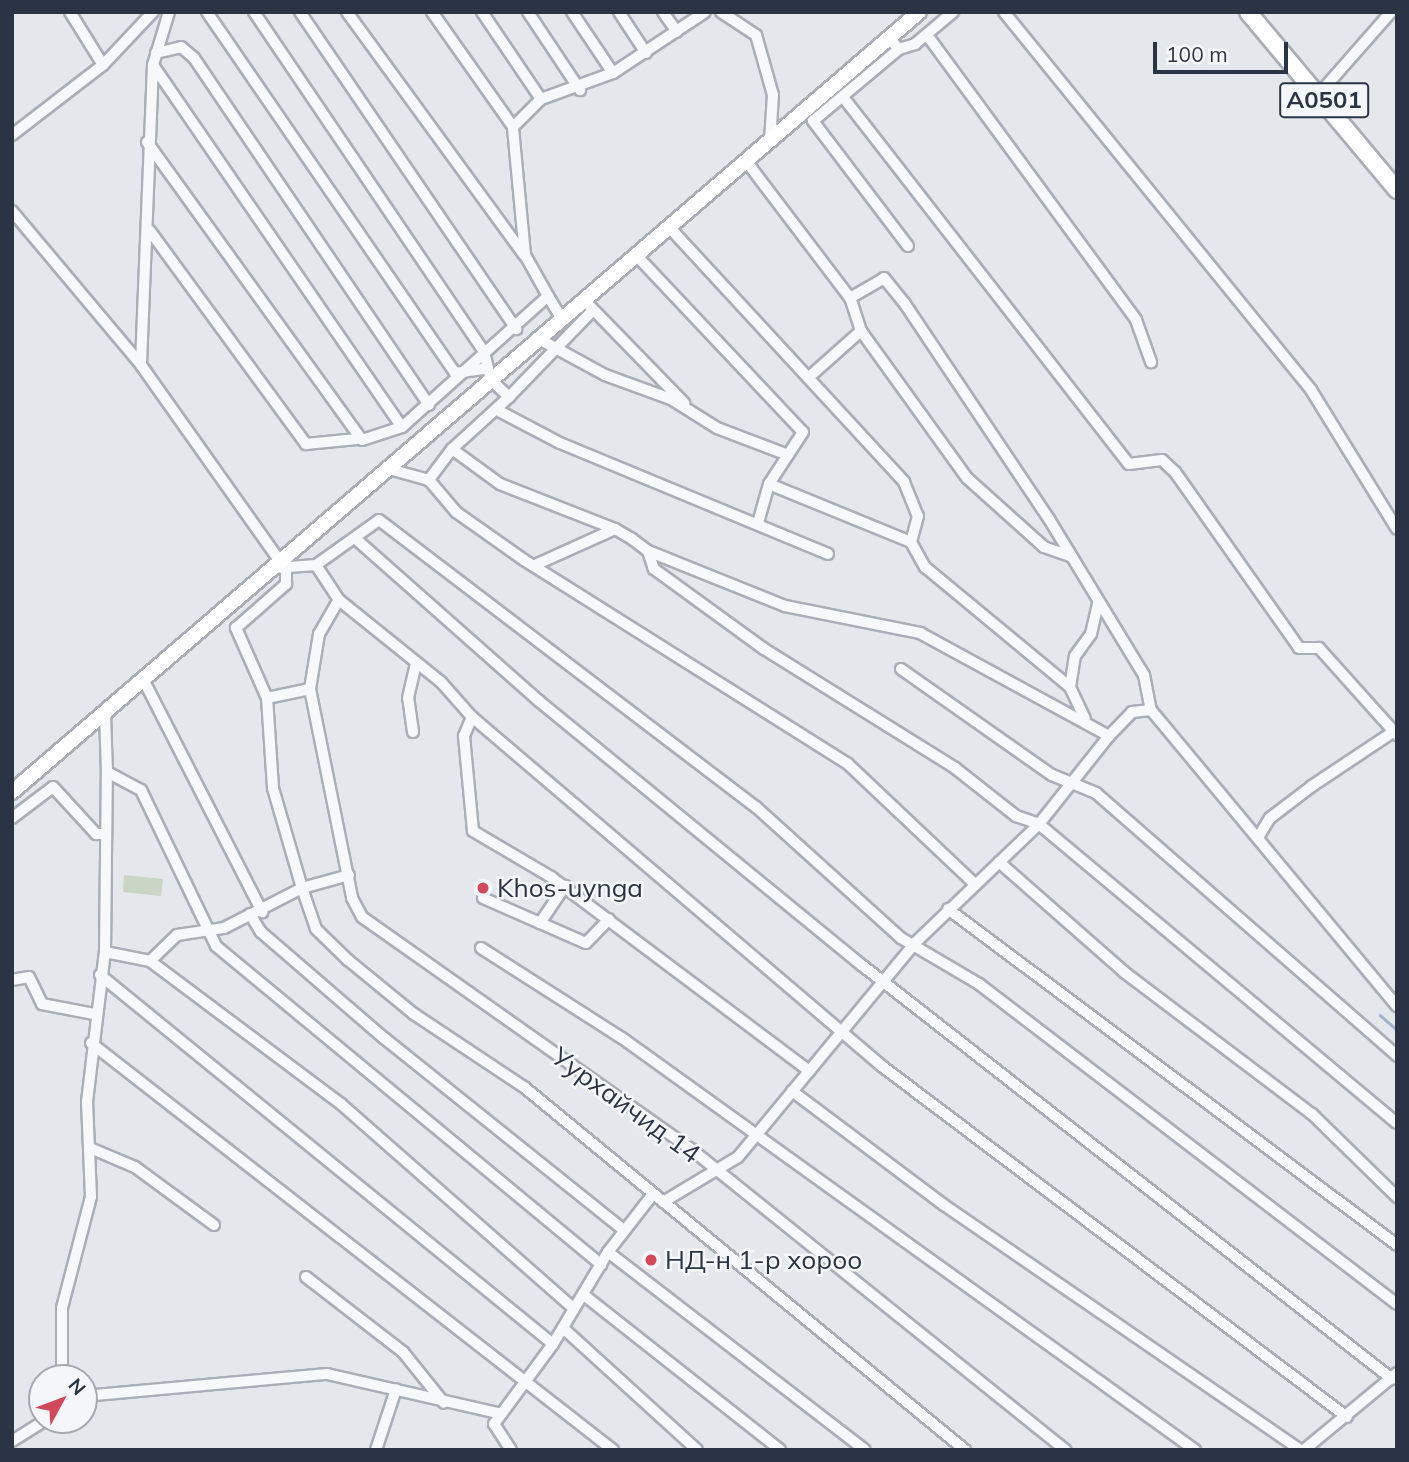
<!DOCTYPE html>
<meta charset="utf-8">
<style>
body{margin:0}
#map{position:relative;width:1409px;height:1462px;overflow:hidden;background:#e4e7ec;font-family:Mulish,sans-serif}
div>[style]{position:absolute}
.green>*{inset:0;background:#c9d6c5}
.stream>*{height:2.5px;margin:-1.25px;padding:0 1.25px;transform-origin:1.25px;border-radius:1.25px;background:#9fb4cc}
.roads{filter:drop-shadow(2px 0 #a9aeb7) drop-shadow(-2px 0 #a9aeb7) drop-shadow(0 2px #a9aeb7) drop-shadow(0 -2px #a9aeb7)}
.minor>*{height:10px;margin:-5px;padding:0 5px;transform-origin:5px;border-radius:5px;background:#f7f8fa}
.secondary>*{height:14px;margin:-7px;padding:0 7px;transform-origin:7px;border-radius:7px;background:#fff}
.trunk>*{height:16px;margin:-8px;padding:0 8px;transform-origin:8px;border-radius:8px;background:#fff}
.dots>*{width:19px;height:19px;translate:-50% -50%;box-sizing:border-box;border:4px solid #f4f6f9;border-radius:50%}
span{translate:-50% -50%;white-space:nowrap;text-align:center;line-height:1.15;-webkit-text-stroke:5px #f4f6f9;paint-order:stroke}
.shield-label span{padding:2px 5px;background:#f4f6f9;border:2px solid;border-radius:5px;-webkit-text-stroke-width:0}
.shield-label{font-size:24px;color:#2b3445;font-weight:700}
.poi-label{font-size:26px;color:#2b3445}
.left{translate:0 -50%;text-align:left}
.street-label{font-size:26px;color:#2b3445}
.frame{position:absolute;inset:0;border:14px solid #2b3445;pointer-events:none}
.north{position:absolute;left:28px;top:1364px;width:70px;height:70px;box-sizing:border-box;background:#f4f6f9;border:2px solid #a4a8b1;border-radius:50%;rotate:49deg;font-size:19px;font-weight:700;line-height:28px;text-align:center;color:#2b3445}
.north::after{content:'';display:block;margin:auto;width:24px;height:32px;background:#d1495b;clip-path:polygon(50% 0,100% 100%,50% 72%,0 100%)}
.scale{position:absolute;left:1153px;top:42px;width:135px;height:32px;box-sizing:border-box;border:4px solid #2b3445;border-top:0;padding-left:9px;font-size:21px;line-height:24px;white-space:nowrap;color:#2b3445;-webkit-text-stroke:5px #f4f6f9;paint-order:stroke}
</style>
<div id="map">
<div class="green">
<div style="clip-path:polygon(124px 875px,163px 879px,161px 896px,123px 892px)"></div>
</div>
<div class="stream">
<div style="left:1380px;top:1015px;width:23px;rotate:41deg"></div>
</div>
<div class="roads">
<div class="minor">
<div style="left:70px;top:12px;width:62px;rotate:58.1deg"></div>
<div style="left:169px;top:12px;width:55px;rotate:106.8deg"></div>
<div style="left:153px;top:65px;width:300px;rotate:92.3deg"></div>
<div style="left:141px;top:365px;width:242px;rotate:54.7deg"></div>
<div style="left:207px;top:12px;width:438px;rotate:55.5deg"></div>
<div style="left:455px;top:373px;width:30px;rotate:-8deg"></div>
<div style="left:254px;top:12px;width:410px;rotate:55.9deg"></div>
<div style="left:484px;top:352px;width:29px;rotate:76deg"></div>
<div style="left:491px;top:380px;width:25px;rotate:43deg"></div>
<div style="left:509px;top:397px;width:77px;rotate:137.6deg"></div>
<div style="left:452px;top:449px;width:39px;rotate:127deg"></div>
<div style="left:300px;top:12px;width:384px;rotate:55.7deg"></div>
<div style="left:347px;top:12px;width:301px;rotate:53.9deg"></div>
<div style="left:432px;top:12px;width:141px;rotate:54.8deg"></div>
<div style="left:482px;top:12px;width:105px;rotate:55.9deg"></div>
<div style="left:528px;top:12px;width:94px;rotate:56.3deg"></div>
<div style="left:572px;top:12px;width:73px;rotate:56.1deg"></div>
<div style="left:619px;top:12px;width:49px;rotate:56.6deg"></div>
<div style="left:663px;top:12px;width:24px;rotate:55deg"></div>
<div style="left:721px;top:12px;width:42px;rotate:33.3deg"></div>
<div style="left:756px;top:35px;width:62px;rotate:74.2deg"></div>
<div style="left:773px;top:95px;width:45px;rotate:93.8deg"></div>
<div style="left:1004px;top:12px;width:487px;rotate:50.9deg"></div>
<div style="left:1311px;top:390px;width:163px;rotate:58.3deg"></div>
<div style="left:927px;top:35px;width:353px;rotate:53.7deg"></div>
<div style="left:1136px;top:320px;width:45px;rotate:70.3deg"></div>
<div style="left:889px;top:38px;width:15px;rotate:48deg"></div>
<div style="left:899px;top:49px;width:112px;rotate:140.1deg"></div>
<div style="left:813px;top:121px;width:157px;rotate:52.8deg"></div>
<div style="left:899px;top:49px;width:17px;rotate:-17deg"></div>
<div style="left:915px;top:44px;width:50px;rotate:-40.1deg"></div>
<div style="left:156px;top:53px;width:26px;rotate:-13deg"></div>
<div style="left:181px;top:47px;width:17px;rotate:40deg"></div>
<div style="left:194px;top:58px;width:419px;rotate:55.9deg"></div>
<div style="left:153px;top:65px;width:439px;rotate:55.5deg"></div>
<div style="left:1319px;top:94px;width:109px;rotate:-48.7deg"></div>
<div style="left:843px;top:97px;width:465px;rotate:52.1deg"></div>
<div style="left:1129px;top:464px;width:33px;rotate:-7deg"></div>
<div style="left:1162px;top:460px;width:18px;rotate:43deg"></div>
<div style="left:1175px;top:472px;width:215px;rotate:54.8deg"></div>
<div style="left:1299px;top:648px;width:20px"></div>
<div style="left:1319px;top:648px;width:117px;rotate:48.1deg"></div>
<div style="left:12px;top:135px;width:115px;rotate:-37.6deg"></div>
<div style="left:103px;top:65px;width:73px;rotate:-46.7deg"></div>
<div style="left:147px;top:142px;width:367px;rotate:54.2deg"></div>
<div style="left:362px;top:440px;width:42px;rotate:-18deg"></div>
<div style="left:402px;top:427px;width:196px;rotate:-41.9deg"></div>
<div style="left:548px;top:296px;width:47px;rotate:-119.3deg"></div>
<div style="left:525px;top:255px;width:129px;rotate:-95.4deg"></div>
<div style="left:513px;top:127px;width:40px;rotate:-45deg"></div>
<div style="left:541px;top:99px;width:77px;rotate:-19.9deg"></div>
<div style="left:613px;top:73px;width:110px;rotate:-33.5deg"></div>
<div style="left:746px;top:161px;width:172px;rotate:52.8deg"></div>
<div style="left:12px;top:211px;width:201px;rotate:50deg"></div>
<div style="left:669px;top:227px;width:347px;rotate:47.3deg"></div>
<div style="left:904px;top:482px;width:37px;rotate:68deg"></div>
<div style="left:918px;top:516px;width:27px;rotate:105deg"></div>
<div style="left:911px;top:542px;width:29px;rotate:61deg"></div>
<div style="left:925px;top:567px;width:188px;rotate:39.6deg"></div>
<div style="left:1070px;top:687px;width:35px;rotate:65deg"></div>
<div style="left:150px;top:231px;width:264px;rotate:53.8deg"></div>
<div style="left:306px;top:444px;width:51px;rotate:-5.6deg"></div>
<div style="left:636px;top:255px;width:243px;rotate:46.7deg"></div>
<div style="left:803px;top:432px;width:62px;rotate:123.2deg"></div>
<div style="left:769px;top:484px;width:41px;rotate:105.8deg"></div>
<div style="left:548px;top:296px;width:27px;rotate:59deg"></div>
<div style="left:584px;top:300px;width:144px;rotate:45.8deg"></div>
<div style="left:539px;top:339px;width:75px;rotate:28.6deg"></div>
<div style="left:605px;top:375px;width:70px;rotate:20deg"></div>
<div style="left:671px;top:399px;width:54px;rotate:32.2deg"></div>
<div style="left:717px;top:428px;width:76px;rotate:20.8deg"></div>
<div style="left:808px;top:378px;width:71px;rotate:-41.6deg"></div>
<div style="left:509px;top:397px;width:121px;rotate:-46deg"></div>
<div style="left:499px;top:411px;width:69px;rotate:27.7deg"></div>
<div style="left:560px;top:443px;width:290px;rotate:22.5deg"></div>
<div style="left:452px;top:449px;width:59px;rotate:36.1deg"></div>
<div style="left:500px;top:484px;width:123px;rotate:21.4deg"></div>
<div style="left:389px;top:469px;width:41px;rotate:15.4deg"></div>
<div style="left:429px;top:480px;width:42px;rotate:49.8deg"></div>
<div style="left:456px;top:512px;width:83px;rotate:35.2deg"></div>
<div style="left:524px;top:560px;width:383px;rotate:32.2deg"></div>
<div style="left:848px;top:764px;width:173px;rotate:43.4deg"></div>
<div style="left:769px;top:484px;width:153px;rotate:22.2deg"></div>
<div style="left:357px;top:540px;width:243px;rotate:41.5deg"></div>
<div style="left:539px;top:701px;width:419px;rotate:39.3deg"></div>
<div style="left:863px;top:966px;width:671px;rotate:37.98deg"></div>
<div style="left:648px;top:551px;width:148px;rotate:21.9deg"></div>
<div style="left:785px;top:606px;width:138px;rotate:11.3deg"></div>
<div style="left:920px;top:633px;width:215px;rotate:28.6deg"></div>
<div style="left:1109px;top:736px;width:33px;rotate:-46deg"></div>
<div style="left:1132px;top:712px;width:19px;rotate:-6deg"></div>
<div style="left:1151px;top:710px;width:385px;rotate:50.3deg"></div>
<div style="left:1070px;top:556px;width:28px;rotate:-161deg"></div>
<div style="left:1044px;top:547px;width:103px;rotate:-138.1deg"></div>
<div style="left:967px;top:478px;width:181px;rotate:-125.8deg"></div>
<div style="left:861px;top:331px;width:35px;rotate:-108deg"></div>
<div style="left:850px;top:298px;width:39px;rotate:-30deg"></div>
<div style="left:884px;top:278px;width:33px;rotate:51deg"></div>
<div style="left:905px;top:304px;width:259px;rotate:56.2deg"></div>
<div style="left:1049px;top:519px;width:183px;rotate:58.7deg"></div>
<div style="left:1144px;top:675px;width:36px;rotate:79deg"></div>
<div style="left:535px;top:565px;width:88px;rotate:-24.2deg"></div>
<div style="left:615px;top:529px;width:20px;rotate:30deg"></div>
<div style="left:632px;top:539px;width:20px;rotate:37deg"></div>
<div style="left:648px;top:551px;width:19px;rotate:72deg"></div>
<div style="left:654px;top:569px;width:136px;rotate:36deg"></div>
<div style="left:764px;top:649px;width:225px;rotate:31.9deg"></div>
<div style="left:955px;top:768px;width:78px;rotate:38.2deg"></div>
<div style="left:1016px;top:816px;width:24px;rotate:19deg"></div>
<div style="left:1039px;top:824px;width:466px;rotate:39.9deg"></div>
<div style="left:275px;top:568px;width:41px;rotate:-4.2deg"></div>
<div style="left:316px;top:565px;width:77px;rotate:-35.5deg"></div>
<div style="left:379px;top:520px;width:474px;rotate:37.3deg"></div>
<div style="left:756px;top:807px;width:195px;rotate:42.1deg"></div>
<div style="left:901px;top:938px;width:91px;rotate:30.5deg"></div>
<div style="left:979px;top:984px;width:526px;rotate:37.44deg"></div>
<div style="left:339px;top:600px;width:131px;rotate:38.8deg"></div>
<div style="left:441px;top:682px;width:47px;rotate:48.5deg"></div>
<div style="left:472px;top:717px;width:21px;rotate:113deg"></div>
<div style="left:464px;top:736px;width:95px;rotate:84.6deg"></div>
<div style="left:473px;top:831px;width:91px;rotate:30.5deg"></div>
<div style="left:551px;top:877px;width:323px;rotate:36.9deg"></div>
<div style="left:901px;top:669px;width:184px;rotate:35.1deg"></div>
<div style="left:1052px;top:775px;width:48px;rotate:22.2deg"></div>
<div style="left:1096px;top:793px;width:400px;rotate:41.1deg"></div>
<div style="left:143px;top:679px;width:262px;rotate:62.9deg"></div>
<div style="left:1070px;top:687px;width:31px;rotate:-81deg"></div>
<div style="left:1075px;top:656px;width:27px;rotate:-54deg"></div>
<div style="left:1091px;top:634px;width:32px;rotate:-77deg"></div>
<div style="left:310px;top:689px;width:213px;rotate:78.6deg"></div>
<div style="left:352px;top:898px;width:21px;rotate:62deg"></div>
<div style="left:362px;top:917px;width:409px;rotate:35.2deg"></div>
<div style="left:696px;top:1153px;width:474px;rotate:38.8deg"></div>
<div style="left:267px;top:698px;width:77px;rotate:-113.9deg"></div>
<div style="left:236px;top:628px;width:67px;rotate:-41.3deg"></div>
<div style="left:286px;top:584px;width:15px;rotate:-90deg"></div>
<div style="left:105px;top:713px;width:59px;rotate:88.1deg"></div>
<div style="left:107px;top:772px;width:38px;rotate:28deg"></div>
<div style="left:141px;top:790px;width:173px;rotate:64.3deg"></div>
<div style="left:216px;top:946px;width:500px;rotate:39.6deg"></div>
<div style="left:472px;top:717px;width:540px;rotate:40.42deg"></div>
<div style="left:883px;top:1067px;width:581px;rotate:37.03deg"></div>
<div style="left:413px;top:732px;width:34px;rotate:-98deg"></div>
<div style="left:408px;top:698px;width:36px;rotate:-77deg"></div>
<div style="left:12px;top:818px;width:51px;rotate:-37.1deg"></div>
<div style="left:53px;top:787px;width:64px;rotate:47.5deg"></div>
<div style="left:96px;top:834px;width:6px"></div>
<div style="left:1259px;top:836px;width:21px;rotate:-59deg"></div>
<div style="left:1270px;top:818px;width:53px;rotate:-37.3deg"></div>
<div style="left:1312px;top:786px;width:97px;rotate:-33.7deg"></div>
<div style="left:999px;top:862px;width:167px;rotate:41.3deg"></div>
<div style="left:1124px;top:972px;width:236px;rotate:37.1deg"></div>
<div style="left:1312px;top:1114px;width:119px;rotate:44.3deg"></div>
<div style="left:349px;top:875px;width:49px;rotate:164.5deg"></div>
<div style="left:302px;top:888px;width:43px;rotate:71.1deg"></div>
<div style="left:316px;top:929px;width:45px;rotate:44.1deg"></div>
<div style="left:348px;top:960px;width:85px;rotate:39.3deg"></div>
<div style="left:414px;top:1014px;width:132px;rotate:33.6deg"></div>
<div style="left:524px;top:1087px;width:571px;rotate:39.46deg"></div>
<div style="left:483px;top:898px;width:112px;rotate:23.6deg"></div>
<div style="left:586px;top:943px;width:33px;rotate:-46deg"></div>
<div style="left:948px;top:909px;width:561px;rotate:36.81deg"></div>
<div style="left:250px;top:914px;width:21px;rotate:59deg"></div>
<div style="left:261px;top:932px;width:162px;rotate:40.8deg"></div>
<div style="left:384px;top:1038px;width:305px;rotate:38.7deg"></div>
<div style="left:540px;top:923px;width:45px;rotate:-56deg"></div>
<div style="left:481px;top:948px;width:167px;rotate:32.6deg"></div>
<div style="left:622px;top:1038px;width:706px;rotate:35.72deg"></div>
<div style="left:105px;top:952px;width:180px;rotate:-89.4deg"></div>
<div style="left:150px;top:961px;width:239px;rotate:36.8deg"></div>
<div style="left:341px;top:1104px;width:309px;rotate:41.3deg"></div>
<div style="left:100px;top:975px;width:584px;rotate:39.17deg"></div>
<div style="left:12px;top:980px;width:17px;rotate:-10deg"></div>
<div style="left:29px;top:977px;width:30px;rotate:64deg"></div>
<div style="left:42px;top:1004px;width:53px;rotate:10.9deg"></div>
<div style="left:91px;top:1043px;width:662px;rotate:37.94deg"></div>
<div style="left:792px;top:1091px;width:190px;rotate:36.9deg"></div>
<div style="left:944px;top:1205px;width:433px;rotate:34.5deg"></div>
<div style="left:90px;top:1148px;width:49px;rotate:22.9deg"></div>
<div style="left:135px;top:1167px;width:98px;rotate:36.3deg"></div>
<div style="left:663px;top:1202px;width:87px;rotate:-31deg"></div>
<div style="left:738px;top:1157px;width:278px;rotate:-50.4deg"></div>
<div style="left:915px;top:943px;width:172px;rotate:-43.8deg"></div>
<div style="left:1039px;top:824px;width:112px;rotate:-51.5deg"></div>
<div style="left:608px;top:1252px;width:73px;rotate:-52.2deg"></div>
<div style="left:306px;top:1277px;width:123px;rotate:37.7deg"></div>
<div style="left:403px;top:1352px;width:65px;rotate:51.2deg"></div>
<div style="left:584px;top:1295px;width:250px;rotate:38.3deg"></div>
<div style="left:563px;top:1328px;width:181px;rotate:42.3deg"></div>
<div style="left:62px;top:1378px;width:70px;rotate:-90deg"></div>
<div style="left:62px;top:1308px;width:115px;rotate:-75.4deg"></div>
<div style="left:91px;top:1197px;width:95px;rotate:-92.4deg"></div>
<div style="left:87px;top:1102px;width:151px;rotate:-83.2deg"></div>
<div style="left:105px;top:952px;width:46px;rotate:11.3deg"></div>
<div style="left:150px;top:961px;width:37px;rotate:-44deg"></div>
<div style="left:177px;top:935px;width:48px;rotate:-8.5deg"></div>
<div style="left:224px;top:928px;width:88px;rotate:-27.1deg"></div>
<div style="left:302px;top:888px;width:104px;rotate:-106.2deg"></div>
<div style="left:273px;top:788px;width:90px;rotate:-93.8deg"></div>
<div style="left:267px;top:698px;width:44px;rotate:-11.8deg"></div>
<div style="left:310px;top:689px;width:56px;rotate:-80.7deg"></div>
<div style="left:319px;top:634px;width:39px;rotate:-60deg"></div>
<div style="left:339px;top:600px;width:42px;rotate:-123.3deg"></div>
<div style="left:84px;top:1396px;width:244px;rotate:-5.2deg"></div>
<div style="left:327px;top:1374px;width:179px;rotate:12.9deg"></div>
<div style="left:12px;top:1441px;width:39px;rotate:-32deg"></div>
<div style="left:376px;top:1450px;width:64px;rotate:-71.8deg"></div>
<div style="left:511px;top:1450px;width:31px;rotate:-123deg"></div>
<div style="left:494px;top:1424px;width:99px;rotate:-53.6deg"></div>
<div style="left:553px;top:1344px;width:107px;rotate:-59.1deg"></div>
<div style="left:608px;top:1252px;width:324px;rotate:37.6deg"></div>
<div style="left:1304px;top:1450px;width:121px;rotate:-39.6deg"></div>
</div>
<div class="secondary">
<div style="left:12px;top:792px;width:1196px;rotate:-40.69deg"></div>
</div>
<div class="trunk">
<div style="left:1248px;top:12px;width:232px;rotate:50.1deg"></div>
</div>
</div>
<div class="dots">
<div style="left:483px;top:888px;background:#d1495b"></div>
<div style="left:651px;top:1260px;background:#d1495b"></div>
</div>
<div class="shield-label">
<span style="left:1324px;top:100px">A0501</span>
</div>
<div class="poi-label">
<span class="left" style="left:497px;top:888px">Khos-uynga</span>
<span class="left" style="left:665px;top:1260px">НД-н 1-р хороо</span>
</div>
<div class="street-label">
<span style="left:626px;top:1105px;rotate:36deg">Уурхайчид 14</span>
</div>
<div class="frame"></div>
<div class="north">N</div>
<div class="scale">100 m</div>
</div>
